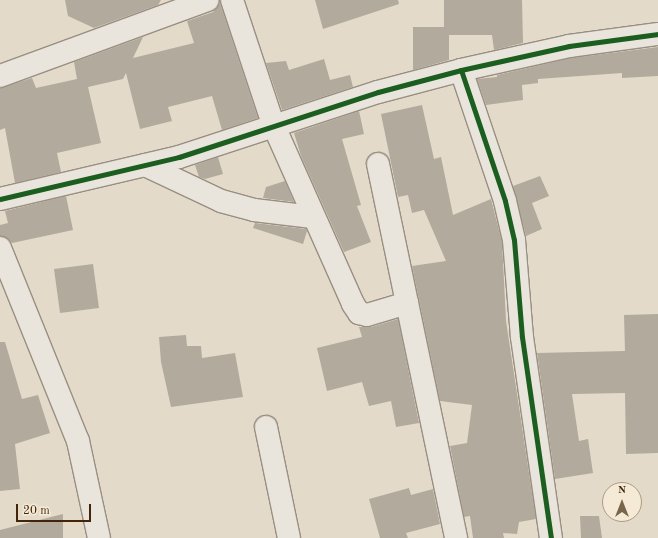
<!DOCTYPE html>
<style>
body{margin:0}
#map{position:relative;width:658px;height:538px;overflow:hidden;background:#e3dac9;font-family:"Old Standard TT",serif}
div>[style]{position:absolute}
.building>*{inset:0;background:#b2aa9c}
.roads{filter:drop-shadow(1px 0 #988f82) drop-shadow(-1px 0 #988f82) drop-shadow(0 1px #988f82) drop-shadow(0 -1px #988f82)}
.minor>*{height:22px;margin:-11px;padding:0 11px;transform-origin:11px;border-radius:11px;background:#e9e4dc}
.cycleway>*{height:5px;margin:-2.5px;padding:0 2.5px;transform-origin:2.5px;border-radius:2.5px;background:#1b5e20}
span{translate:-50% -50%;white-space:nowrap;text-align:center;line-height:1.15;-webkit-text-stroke:3px #f4ead5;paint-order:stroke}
.north{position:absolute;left:602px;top:482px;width:40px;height:40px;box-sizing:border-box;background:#f4ead5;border:1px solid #ad9b83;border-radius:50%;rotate:0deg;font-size:11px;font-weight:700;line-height:16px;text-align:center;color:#422408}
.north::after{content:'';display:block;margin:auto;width:14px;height:18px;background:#7a644c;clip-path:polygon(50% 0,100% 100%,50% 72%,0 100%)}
.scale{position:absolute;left:16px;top:504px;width:75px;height:18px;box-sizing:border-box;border:2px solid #422408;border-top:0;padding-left:5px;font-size:12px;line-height:14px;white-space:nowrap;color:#422408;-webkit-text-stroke:3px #f4ead5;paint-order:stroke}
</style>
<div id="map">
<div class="building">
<div style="clip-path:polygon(65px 0,161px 0,158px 5px,94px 28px,68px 16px)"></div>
<div style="clip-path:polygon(315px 0,398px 0,399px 4px,323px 29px)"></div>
<div style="clip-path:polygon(444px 0,522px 0,523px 43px,494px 50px,492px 35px,449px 35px,449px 60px,413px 70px,413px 27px,444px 27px)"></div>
<div style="clip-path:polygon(220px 3px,258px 118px,222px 130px,212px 96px,168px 107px,172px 121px,140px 129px,126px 73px,123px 79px,88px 87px,101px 143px,57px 153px,61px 172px,15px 183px,5px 128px,0 130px,0 88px,32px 78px,36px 88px,77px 79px,74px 62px,143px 37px,133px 58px,194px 43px,187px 21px,213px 12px)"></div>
<div style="clip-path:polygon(658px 47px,658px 76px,622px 78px,622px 73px,538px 79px,538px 83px,522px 85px,523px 100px,486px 105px,477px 79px,497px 77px,497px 75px,571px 58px)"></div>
<div style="clip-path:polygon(324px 59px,330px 80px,350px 75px,353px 87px,282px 110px,266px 63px,286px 61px,289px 70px)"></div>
<div style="clip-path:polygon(422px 105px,434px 159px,441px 157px,453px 215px,491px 199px,502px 242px,506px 321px,536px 519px,519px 522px,517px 534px,503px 533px,504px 538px,473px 538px,470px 516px,464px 517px,450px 446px,467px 443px,472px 405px,440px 401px,412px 266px,446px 261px,424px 210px,412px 213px,408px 195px,398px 197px,381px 114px)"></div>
<div style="clip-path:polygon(359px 111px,364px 134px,342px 139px,361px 205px,357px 206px,371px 242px,344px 252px,301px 156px,294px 133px)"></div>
<div style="clip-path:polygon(218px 157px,223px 174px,205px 179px,199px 177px,195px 165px)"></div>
<div style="clip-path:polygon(540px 176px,549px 196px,532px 203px,542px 229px,526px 236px,513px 186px)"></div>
<div style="clip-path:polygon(285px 181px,294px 202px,263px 198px,266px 187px)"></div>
<div style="clip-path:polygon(66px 196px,73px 230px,12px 243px,7px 238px,0 236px,0 225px,8px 223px,5px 211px)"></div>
<div style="clip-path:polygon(255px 223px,306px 229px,307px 231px,303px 244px,253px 228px)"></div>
<div style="clip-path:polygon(93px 264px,99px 308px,60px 313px,54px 269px)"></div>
<div style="clip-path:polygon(658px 314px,658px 453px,626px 454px,625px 393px,572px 394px,579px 441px,588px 439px,593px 473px,555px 479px,537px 353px,625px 351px,624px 315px)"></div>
<div style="clip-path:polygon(398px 319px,419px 423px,396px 427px,391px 401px,369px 406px,362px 382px,327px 391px,317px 348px,362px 337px,359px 327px,371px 327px)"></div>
<div style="clip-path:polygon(186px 335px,187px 346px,201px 346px,202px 358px,235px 353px,243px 397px,171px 407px,161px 362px,159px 337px)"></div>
<div style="clip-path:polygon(0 342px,5px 342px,22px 399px,38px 395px,50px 433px,15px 444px,20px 489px,0 491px)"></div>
<div style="clip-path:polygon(409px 488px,411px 495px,433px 489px,440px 524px,406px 533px,408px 538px,380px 538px,369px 499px)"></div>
<div style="clip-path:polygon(63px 514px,63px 538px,0 538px,0 530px)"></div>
<div style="clip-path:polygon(580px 516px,599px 516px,602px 538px,581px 538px)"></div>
</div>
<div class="roads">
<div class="minor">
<div style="left:232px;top:0;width:131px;rotate:71.7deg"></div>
<div style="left:273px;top:124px;width:197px;rotate:66deg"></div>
<div style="left:353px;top:304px;width:11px;rotate:56deg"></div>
<div style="left:359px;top:313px;width:8px;rotate:14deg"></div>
<div style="left:367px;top:315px;width:42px;rotate:-16.7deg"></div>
<div style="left:461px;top:70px;width:138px;rotate:71.4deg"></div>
<div style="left:505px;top:201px;width:40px;rotate:77deg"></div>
<div style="left:514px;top:240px;width:97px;rotate:85.3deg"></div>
<div style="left:522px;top:337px;width:203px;rotate:81.8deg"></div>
<div style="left:0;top:76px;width:221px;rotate:-20.1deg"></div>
<div style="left:378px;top:164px;width:382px;rotate:78.2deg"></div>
<div style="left:145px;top:165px;width:84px;rotate:25.3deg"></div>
<div style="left:221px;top:201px;width:34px;rotate:15deg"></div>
<div style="left:254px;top:210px;width:59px;rotate:6.8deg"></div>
<div style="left:0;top:199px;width:184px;rotate:-13.2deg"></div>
<div style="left:179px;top:157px;width:209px;rotate:-18.1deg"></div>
<div style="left:378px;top:92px;width:86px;rotate:-14.8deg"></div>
<div style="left:461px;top:70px;width:111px;rotate:-12.5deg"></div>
<div style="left:569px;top:46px;width:90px;rotate:-7.7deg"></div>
<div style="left:0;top:248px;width:208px;rotate:68deg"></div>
<div style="left:78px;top:441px;width:99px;rotate:77.8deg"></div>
<div style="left:266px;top:427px;width:113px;rotate:78.3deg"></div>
</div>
</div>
<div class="cycleway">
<div style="left:461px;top:70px;width:138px;rotate:71.4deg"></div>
<div style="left:505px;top:201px;width:40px;rotate:77deg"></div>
<div style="left:514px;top:240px;width:97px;rotate:85.3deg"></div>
<div style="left:522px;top:337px;width:203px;rotate:81.8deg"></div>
<div style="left:0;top:199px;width:184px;rotate:-13.2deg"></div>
<div style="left:179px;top:157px;width:209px;rotate:-18.1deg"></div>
<div style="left:378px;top:92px;width:86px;rotate:-14.8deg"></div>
<div style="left:461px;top:70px;width:111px;rotate:-12.5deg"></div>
<div style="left:569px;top:46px;width:90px;rotate:-7.7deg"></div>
</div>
<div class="north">N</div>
<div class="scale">20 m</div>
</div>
